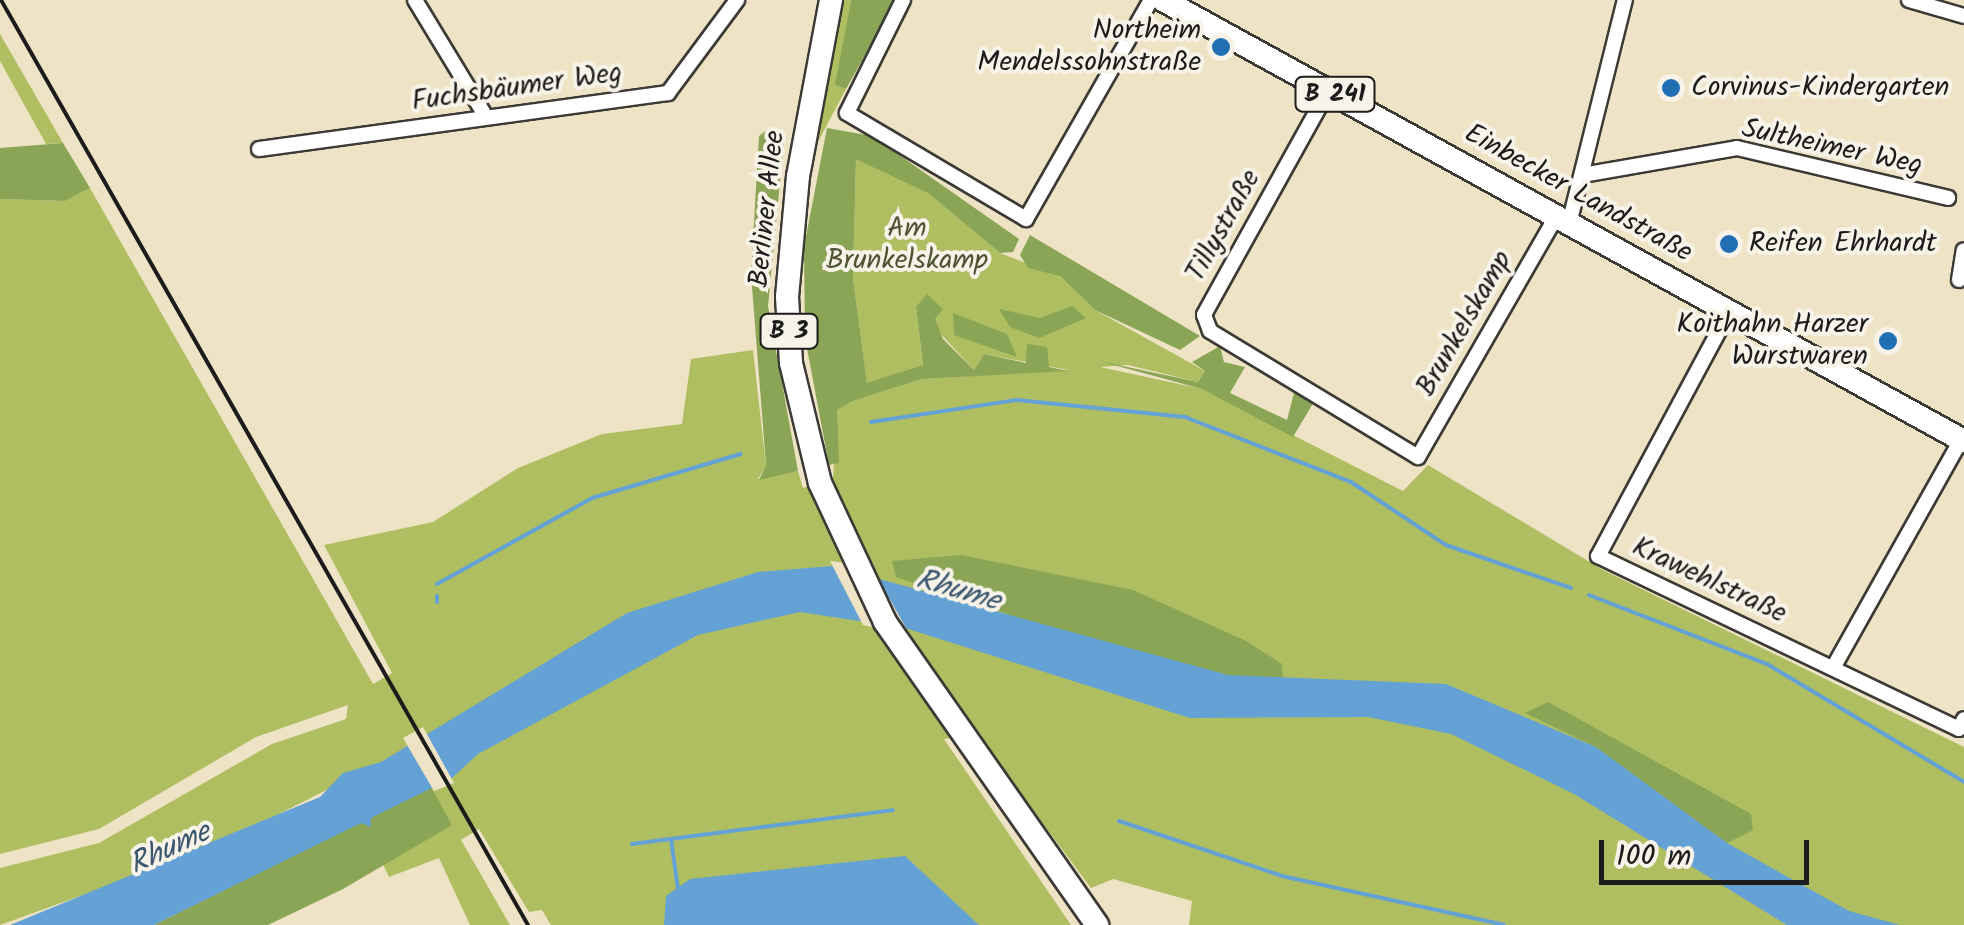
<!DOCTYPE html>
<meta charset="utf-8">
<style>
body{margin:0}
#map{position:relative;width:1964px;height:925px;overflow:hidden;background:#efe3c5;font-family:Kalam,sans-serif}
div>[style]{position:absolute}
.green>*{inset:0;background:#aebe60}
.forest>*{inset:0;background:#8aa556}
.water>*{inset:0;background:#64a2d6}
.pier>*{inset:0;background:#efe3c5}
.stream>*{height:4px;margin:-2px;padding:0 2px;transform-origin:2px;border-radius:2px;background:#64a2d6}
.roads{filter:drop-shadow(2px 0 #3c3a35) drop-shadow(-2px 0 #3c3a35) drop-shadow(0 2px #3c3a35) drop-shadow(0 -2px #3c3a35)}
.minor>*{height:14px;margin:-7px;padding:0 7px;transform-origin:7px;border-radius:7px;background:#fff}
.primary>*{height:22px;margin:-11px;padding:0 11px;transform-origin:11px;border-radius:11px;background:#fff}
.rail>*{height:4px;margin:-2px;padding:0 2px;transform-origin:2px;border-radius:2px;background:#1c1c1c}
.dots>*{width:28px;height:28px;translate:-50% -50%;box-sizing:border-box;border:5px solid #f7f3e8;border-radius:50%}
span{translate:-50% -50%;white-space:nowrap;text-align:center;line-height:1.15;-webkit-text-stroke:8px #f7f3e8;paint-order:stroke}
.shield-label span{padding:2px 8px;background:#f7f3e8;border:2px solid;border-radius:8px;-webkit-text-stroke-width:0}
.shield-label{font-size:25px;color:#1c1c1c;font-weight:700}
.poi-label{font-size:28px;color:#1c1c1c}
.right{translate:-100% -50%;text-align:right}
.left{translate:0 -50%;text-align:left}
.street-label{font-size:28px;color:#1c1c1c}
.park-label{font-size:28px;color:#4f5534}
.water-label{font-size:30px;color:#3c5870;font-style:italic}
.scale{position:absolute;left:1599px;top:840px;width:210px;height:45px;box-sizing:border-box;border:5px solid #1c1c1c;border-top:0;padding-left:12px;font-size:30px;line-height:35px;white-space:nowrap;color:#1c1c1c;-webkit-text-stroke:8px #f7f3e8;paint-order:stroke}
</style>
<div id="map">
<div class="green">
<div style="clip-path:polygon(840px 0,851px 0,836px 85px,846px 89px,812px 153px)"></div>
<div style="clip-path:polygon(0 34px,63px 143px,46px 144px,0 61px)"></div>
<div style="clip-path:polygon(856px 158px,927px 192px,1000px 253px,1060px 276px,1095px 310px,1205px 371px,1198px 382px,1128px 365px,1100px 367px,1202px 389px,1403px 491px,1428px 465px,1603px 570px,1964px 747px,1964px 925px,1189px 925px,1192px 901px,1113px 879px,1091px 888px,976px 734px,944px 739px,1071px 925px,551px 925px,542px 910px,529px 912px,479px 829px,461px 840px,510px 925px,470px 925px,439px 858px,389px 877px,344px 781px,210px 849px,0 925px,0 868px,99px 843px,272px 744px,346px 719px,348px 705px,256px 737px,99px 829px,0 854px,0 199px,65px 201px,90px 188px,373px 684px,392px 673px,324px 545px,433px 522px,518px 468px,602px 434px,682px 424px,691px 359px,753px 350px,766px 466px,758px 479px,798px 471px,803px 488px,833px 479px,837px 410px,853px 401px,922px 379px,1068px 370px,984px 354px,974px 370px,916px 307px,923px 366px,867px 384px,853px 278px)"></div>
</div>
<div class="forest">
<div style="clip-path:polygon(851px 0,896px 0,846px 89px,835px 85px)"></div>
<div style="clip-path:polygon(827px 128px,872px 136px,1019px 239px,1013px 252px,1000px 253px,928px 193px,856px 159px,853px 278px,867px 383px,923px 365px,916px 307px,927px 294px,943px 309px,935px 319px,943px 339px,974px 370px,984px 354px,1026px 363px,1027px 344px,1047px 347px,1049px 367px,1068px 371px,922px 379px,853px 401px,837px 410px,839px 463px,829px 465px,805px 338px,804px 247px)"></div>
<div style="clip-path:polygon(767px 130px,784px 141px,768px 306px,798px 471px,759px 480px,766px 465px,751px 274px,759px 136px)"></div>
<div style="clip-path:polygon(63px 143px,90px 188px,65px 201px,0 199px,0 148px)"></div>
<div style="clip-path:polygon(1030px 235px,1200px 336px,1180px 350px,1095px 310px,1060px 276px,1028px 268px,1020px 255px)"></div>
<div style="clip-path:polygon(1072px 306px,1086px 318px,1039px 338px,1010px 327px,999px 309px,1040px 318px)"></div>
<div style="clip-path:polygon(953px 313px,1007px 334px,1017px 357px,954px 335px)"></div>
<div style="clip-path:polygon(1220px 346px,1224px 362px,1245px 367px,1230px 393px,1287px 420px,1295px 389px,1315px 400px,1293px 437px,1202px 389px,1099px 361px,1198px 382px,1205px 371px,1192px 362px)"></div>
<div style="clip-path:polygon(961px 555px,1133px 590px,1246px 641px,1282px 664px,1283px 678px,1228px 675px,1062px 632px,896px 577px,892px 561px)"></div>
<div style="clip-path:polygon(1548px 702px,1751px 814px,1753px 830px,1727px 843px,1596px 747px,1525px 713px)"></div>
<div style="clip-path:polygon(431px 787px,452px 825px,343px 889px,268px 925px,154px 925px)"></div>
</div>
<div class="water">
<div style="clip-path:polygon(832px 566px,1228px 675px,1446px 684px,1596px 747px,1727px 843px,1849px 911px,1900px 925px,1787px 925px,1574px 794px,1451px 734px,1368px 717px,1190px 718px,905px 628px,800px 612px,698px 635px,478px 754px,452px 778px,371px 818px,371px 827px,361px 823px,154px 925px,10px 925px,320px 797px,343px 773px,381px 762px,627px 613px,758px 572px)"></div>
<div style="clip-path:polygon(905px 856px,979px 925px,664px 925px,666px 896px,690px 879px)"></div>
</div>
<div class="pier">
<div style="clip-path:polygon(830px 561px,871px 566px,910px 635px,863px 625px)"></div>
<div style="clip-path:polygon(423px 727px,454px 783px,434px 791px,403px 738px)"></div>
</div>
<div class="stream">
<div style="left:871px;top:422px;width:148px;rotate:-8.6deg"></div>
<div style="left:1017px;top:400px;width:169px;rotate:5.8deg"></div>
<div style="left:1185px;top:417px;width:178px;rotate:21.4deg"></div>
<div style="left:1351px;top:482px;width:114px;rotate:33.6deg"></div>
<div style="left:1446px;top:545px;width:132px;rotate:19deg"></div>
<div style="left:437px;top:584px;width:177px;rotate:-29deg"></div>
<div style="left:592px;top:498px;width:155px;rotate:-16.5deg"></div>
<div style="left:1589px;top:595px;width:191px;rotate:21.2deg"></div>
<div style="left:1767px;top:664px;width:230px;rotate:30.9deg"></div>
<div style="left:437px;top:596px;width:6px;rotate:90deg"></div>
<div style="left:1119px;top:821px;width:172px;rotate:18.6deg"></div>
<div style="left:1282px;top:876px;width:227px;rotate:12.4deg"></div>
<div style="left:671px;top:839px;width:50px;rotate:82deg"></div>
<div style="left:632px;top:844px;width:263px;rotate:-7.4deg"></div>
</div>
<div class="roads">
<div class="minor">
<div style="left:415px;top:0;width:137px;rotate:58.7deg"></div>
<div style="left:903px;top:0;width:126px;rotate:116.4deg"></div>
<div style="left:847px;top:113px;width:208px;rotate:30.6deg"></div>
<div style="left:1026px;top:219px;width:252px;rotate:-60.3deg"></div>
<div style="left:1909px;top:0;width:57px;rotate:16.2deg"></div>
<div style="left:1328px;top:91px;width:256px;rotate:119deg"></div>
<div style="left:1204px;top:315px;width:17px;rotate:69deg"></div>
<div style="left:1210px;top:331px;width:243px;rotate:31.2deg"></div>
<div style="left:1418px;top:457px;width:277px;rotate:-60.1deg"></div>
<div style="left:259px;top:149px;width:413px;rotate:-7.8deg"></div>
<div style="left:668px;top:93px;width:116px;rotate:-53.4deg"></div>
<div style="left:1588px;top:174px;width:151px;rotate:-9.9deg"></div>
<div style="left:1737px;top:148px;width:217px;rotate:13.3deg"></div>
<div style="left:1569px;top:224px;width:231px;rotate:-76deg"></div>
<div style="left:1959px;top:280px;width:30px;rotate:-81deg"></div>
<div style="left:1729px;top:312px;width:277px;rotate:118.2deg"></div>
<div style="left:1598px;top:556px;width:400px;rotate:25.6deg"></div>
<div style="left:1959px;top:729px;width:11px;rotate:-63deg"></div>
<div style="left:1833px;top:668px;width:261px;rotate:-60.7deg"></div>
</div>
<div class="primary">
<div style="left:831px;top:0;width:179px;rotate:100.6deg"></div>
<div style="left:798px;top:176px;width:121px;rotate:95.2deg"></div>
<div style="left:787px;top:297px;width:66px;rotate:86.5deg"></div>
<div style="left:791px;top:363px;width:123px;rotate:76.4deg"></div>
<div style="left:820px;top:483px;width:153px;rotate:64.9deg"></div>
<div style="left:885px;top:622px;width:370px;rotate:55deg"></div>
<div style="left:1163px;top:0;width:914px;rotate:28.84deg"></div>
</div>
</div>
<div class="rail">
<div style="left:1px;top:0;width:1065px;rotate:60.33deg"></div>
</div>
<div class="dots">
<div style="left:1221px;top:47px;background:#1f6fb2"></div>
<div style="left:1671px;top:88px;background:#1f6fb2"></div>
<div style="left:1729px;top:244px;background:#1f6fb2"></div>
<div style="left:1888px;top:341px;background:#1f6fb2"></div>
</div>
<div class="shield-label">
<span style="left:1335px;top:94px">B 241</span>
<span style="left:789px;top:331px">B 3</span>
</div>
<div class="poi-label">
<span class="right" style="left:1201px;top:47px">Northeim<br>Mendelssohnstraße</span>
<span class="left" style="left:1691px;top:88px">Corvinus-Kindergarten</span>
<span class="left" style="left:1749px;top:244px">Reifen Ehrhardt</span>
<span class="right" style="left:1868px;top:341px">Koithahn Harzer<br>Wurstwaren</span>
</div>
<div class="street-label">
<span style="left:517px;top:88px;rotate:-8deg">Fuchsbäumer Weg</span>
<span style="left:1832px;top:148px;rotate:12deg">Sultheimer Weg</span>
<span style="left:1578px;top:194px;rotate:29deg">Einbecker Landstraße</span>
<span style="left:768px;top:209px;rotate:-84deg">Berliner Allee</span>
<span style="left:1224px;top:226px;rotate:-61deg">Tillystraße</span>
<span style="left:1465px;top:324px;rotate:-60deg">Brunkelskamp</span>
<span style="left:1709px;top:581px;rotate:25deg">Krawehlstraße</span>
</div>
<div class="park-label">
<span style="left:907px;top:245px">Am<br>Brunkelskamp</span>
</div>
<div class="water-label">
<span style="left:958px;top:591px;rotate:16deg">Rhume</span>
<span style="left:170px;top:849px;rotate:-25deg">Rhume</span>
</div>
<div class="scale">100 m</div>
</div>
